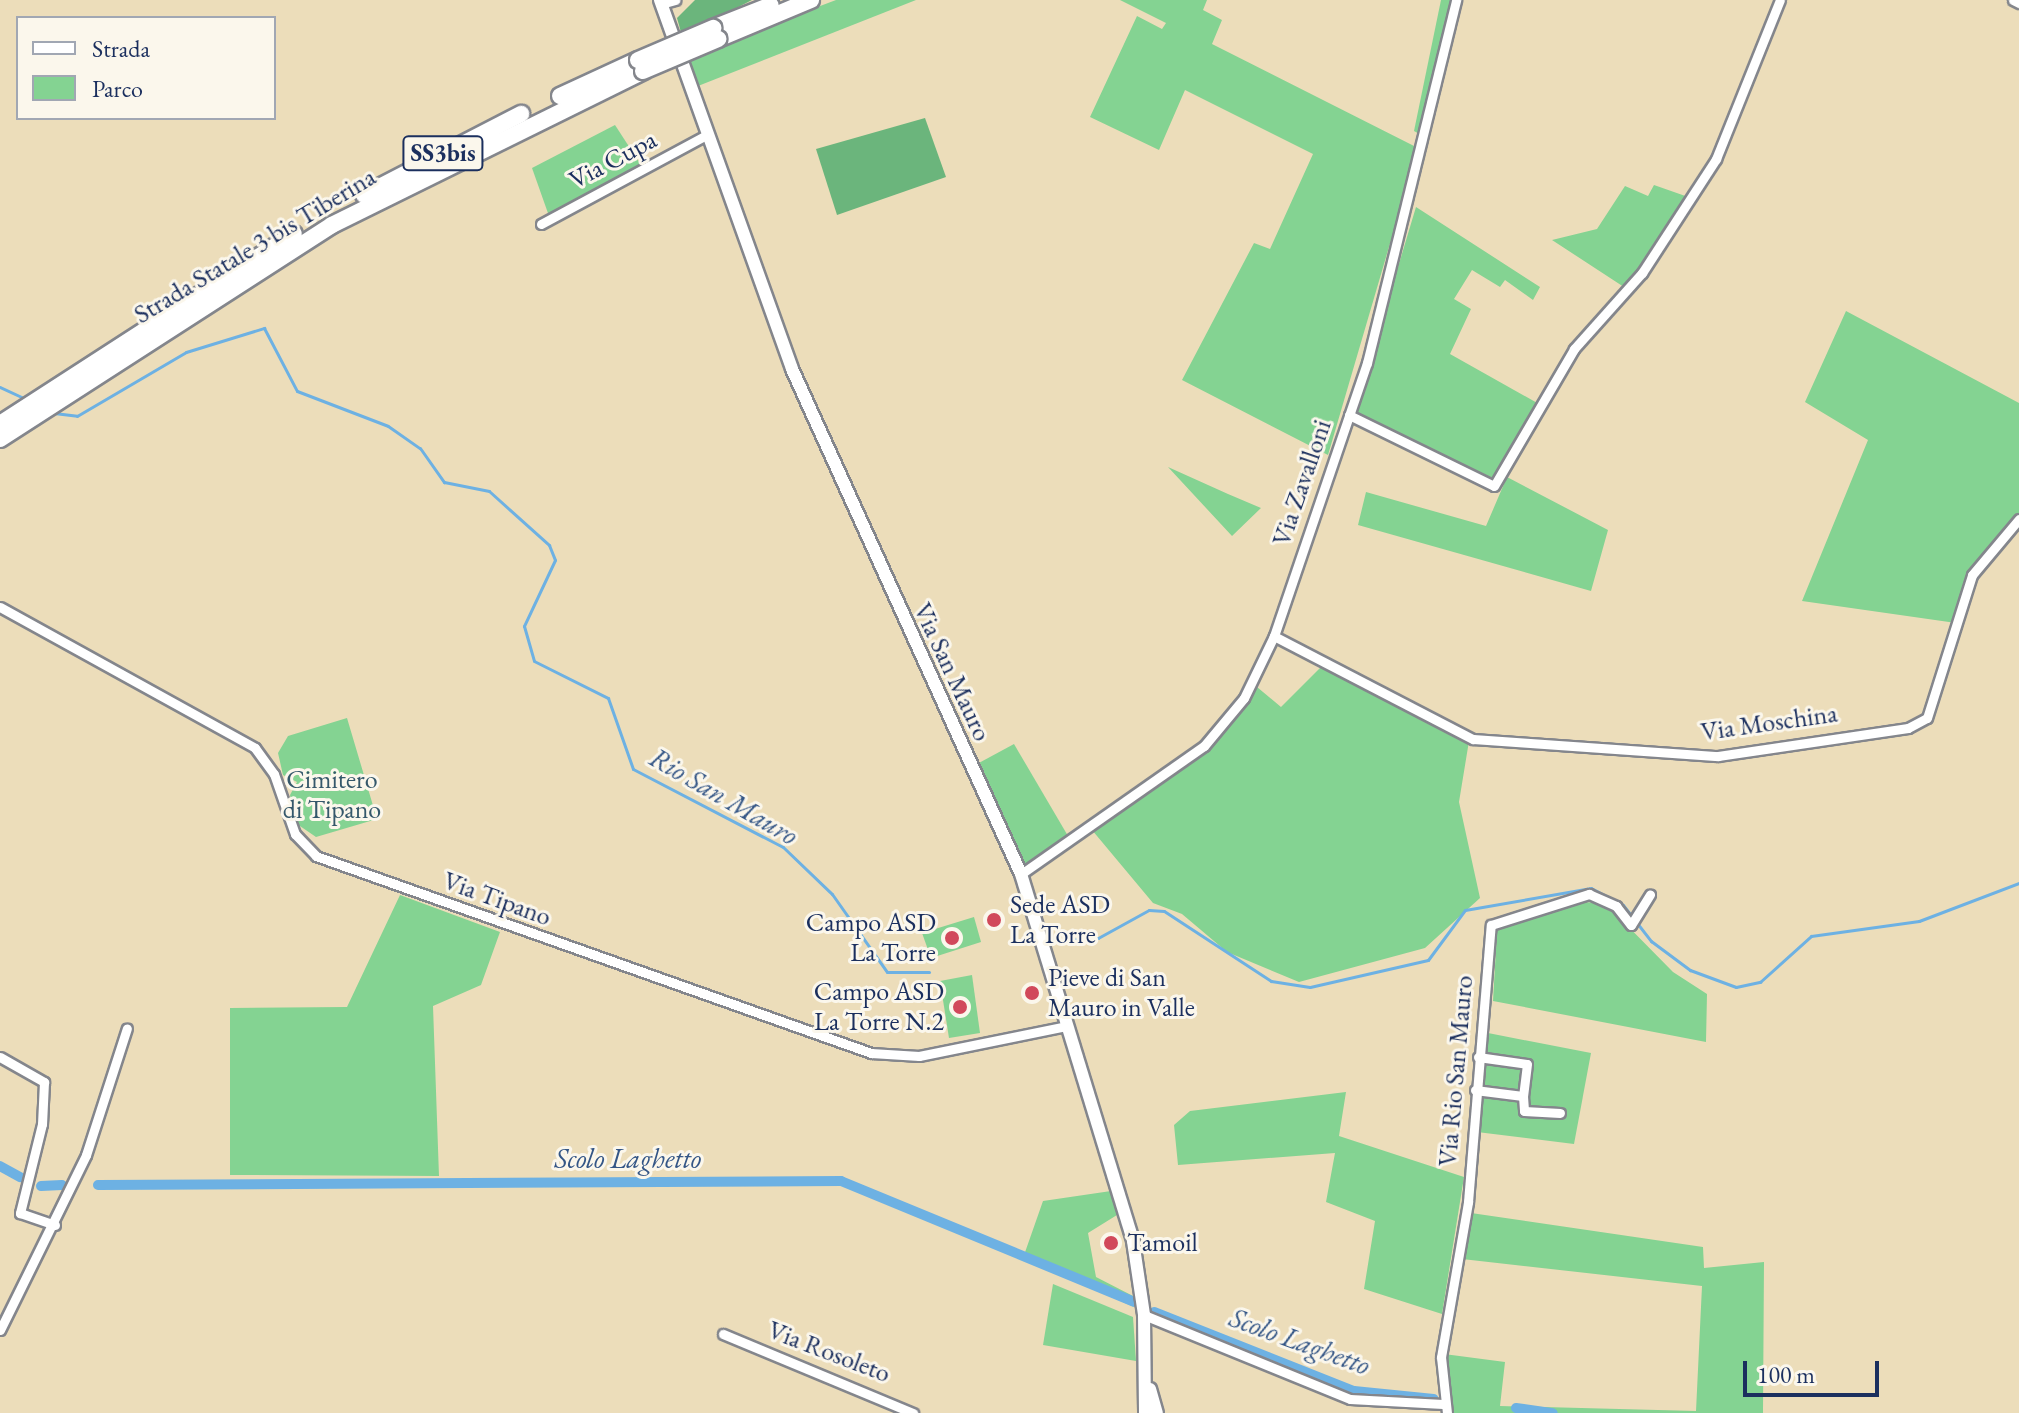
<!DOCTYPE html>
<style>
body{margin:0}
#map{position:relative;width:2019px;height:1413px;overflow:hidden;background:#ecddba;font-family:"EB Garamond",serif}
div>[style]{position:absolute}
.green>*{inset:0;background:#84d392}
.forest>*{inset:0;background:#6bb57c}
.stream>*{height:3px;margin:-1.5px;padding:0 1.5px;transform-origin:1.5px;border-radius:1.5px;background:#6db1e3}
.canal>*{height:10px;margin:-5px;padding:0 5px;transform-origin:5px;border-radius:5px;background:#6db1e3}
.roads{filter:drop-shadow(2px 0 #84868c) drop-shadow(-2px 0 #84868c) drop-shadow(0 2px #84868c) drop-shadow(0 -2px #84868c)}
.street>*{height:9px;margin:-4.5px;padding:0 4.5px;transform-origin:4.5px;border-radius:4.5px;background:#fff}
.secondary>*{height:12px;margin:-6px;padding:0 6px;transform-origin:6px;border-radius:6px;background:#fff}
.highway>*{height:16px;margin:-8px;padding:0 8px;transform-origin:8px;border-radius:8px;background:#fff}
.bridges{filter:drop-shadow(2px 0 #84868c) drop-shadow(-2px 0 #84868c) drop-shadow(0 2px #84868c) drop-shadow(0 -2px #84868c)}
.highway-bridge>*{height:16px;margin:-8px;padding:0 8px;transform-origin:8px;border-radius:8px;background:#fff}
.dots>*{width:22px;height:22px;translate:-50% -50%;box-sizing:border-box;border:4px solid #fbf7ec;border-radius:50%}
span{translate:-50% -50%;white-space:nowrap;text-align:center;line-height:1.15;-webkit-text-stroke:6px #fbf7ec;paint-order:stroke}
.shield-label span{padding:2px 6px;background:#fbf7ec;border:2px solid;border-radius:6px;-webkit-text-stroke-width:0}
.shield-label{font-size:24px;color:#1b2f5e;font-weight:700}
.street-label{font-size:26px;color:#1b2f5e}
.park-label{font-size:26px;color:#35586b}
.poi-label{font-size:26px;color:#1b2f5e}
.left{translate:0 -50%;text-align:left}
.right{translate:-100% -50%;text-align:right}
.water-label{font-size:28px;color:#345686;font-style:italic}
.legend{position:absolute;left:16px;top:16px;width:260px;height:104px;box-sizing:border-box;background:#fbf7ec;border:2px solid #a1a7b3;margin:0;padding:10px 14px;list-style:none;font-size:24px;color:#1b2f5e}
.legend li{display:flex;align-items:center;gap:16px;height:40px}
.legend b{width:40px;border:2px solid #a1a7b3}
.scale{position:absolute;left:1743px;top:1361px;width:136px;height:36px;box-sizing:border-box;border:4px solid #1b2f5e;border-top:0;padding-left:10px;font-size:24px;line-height:28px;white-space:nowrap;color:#1b2f5e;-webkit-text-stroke:6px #fbf7ec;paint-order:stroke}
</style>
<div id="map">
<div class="green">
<div style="clip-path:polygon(836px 0,916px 0,698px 86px,686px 57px)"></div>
<div style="clip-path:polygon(1120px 0,1207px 0,1203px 10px,1222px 20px,1212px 44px,1418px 148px,1328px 455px,1182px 380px,1254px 243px,1270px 249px,1313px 154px,1185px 90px,1159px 150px,1090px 117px,1137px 16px,1162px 29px,1166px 23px)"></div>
<div style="clip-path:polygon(1441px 0,1451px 0,1421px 135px,1414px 131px)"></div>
<div style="clip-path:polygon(615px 125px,641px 165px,549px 216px,532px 168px)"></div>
<div style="clip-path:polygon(1654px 185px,1691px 198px,1627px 289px,1552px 240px,1597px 229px,1625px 186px,1648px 196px)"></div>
<div style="clip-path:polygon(1416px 207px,1540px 287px,1533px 300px,1505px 280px,1500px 287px,1472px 270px,1454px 299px,1471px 309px,1450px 354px,1539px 404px,1492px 485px,1354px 414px)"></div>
<div style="clip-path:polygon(1846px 311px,2019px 403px,2019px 525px,1975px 577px,1956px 623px,1802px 601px,1868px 440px,1805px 402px)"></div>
<div style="clip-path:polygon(1168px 467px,1228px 494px,1261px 508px,1232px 536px)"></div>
<div style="clip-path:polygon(1507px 477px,1608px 530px,1591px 591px,1358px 525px,1366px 492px,1486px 526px)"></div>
<div style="clip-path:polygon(1323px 665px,1469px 741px,1459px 802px,1480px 898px,1425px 948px,1299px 982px,1227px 952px,1182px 914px,1153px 903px,1092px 830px,1200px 756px,1257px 687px,1281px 707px)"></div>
<div style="clip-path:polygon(347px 718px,377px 819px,316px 837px,297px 824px,290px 795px,297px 782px,283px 775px,278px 753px,288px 736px)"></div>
<div style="clip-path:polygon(1014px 744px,1068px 836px,1022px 867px,977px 764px)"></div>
<div style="clip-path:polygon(400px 895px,500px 932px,481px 985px,433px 1006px,439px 1176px,230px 1175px,230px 1008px,347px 1007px)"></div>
<div style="clip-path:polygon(1574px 901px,1606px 904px,1673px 972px,1707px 994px,1706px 1042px,1493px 1001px,1497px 931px,1505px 921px)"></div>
<div style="clip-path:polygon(974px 917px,981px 942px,931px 958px,922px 933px)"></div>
<div style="clip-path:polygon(972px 975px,980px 1033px,949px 1038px,940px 981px)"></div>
<div style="clip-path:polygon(1488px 1033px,1591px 1053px,1574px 1144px,1477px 1132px)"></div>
<div style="clip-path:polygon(1346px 1092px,1339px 1136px,1464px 1177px,1442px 1314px,1364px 1289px,1375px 1221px,1326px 1202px,1335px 1153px,1178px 1165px,1174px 1125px,1190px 1111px)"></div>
<div style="clip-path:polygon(1111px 1191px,1117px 1215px,1088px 1233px,1096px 1277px,1133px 1296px,1134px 1307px,1023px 1258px,1043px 1201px)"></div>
<div style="clip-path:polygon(1471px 1213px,1703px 1247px,1704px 1268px,1764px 1262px,1763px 1413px,1893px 1413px,1452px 1413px,1444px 1354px,1505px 1362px,1500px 1406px,1696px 1411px,1702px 1286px,1462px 1259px)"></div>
<div style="clip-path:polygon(1053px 1284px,1133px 1317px,1136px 1361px,1043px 1345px)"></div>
</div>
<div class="forest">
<div style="clip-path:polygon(695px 0,752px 0,682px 36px,677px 18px)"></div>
<div style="clip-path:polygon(925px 118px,946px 177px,837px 215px,816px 149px)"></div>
</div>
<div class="stream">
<div style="left:0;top:387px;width:29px;rotate:25deg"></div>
<div style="left:54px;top:413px;width:23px;rotate:7deg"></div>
<div style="left:77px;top:416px;width:126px;rotate:-30.4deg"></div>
<div style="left:186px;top:352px;width:82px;rotate:-17.1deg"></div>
<div style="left:264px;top:328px;width:71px;rotate:62.4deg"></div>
<div style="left:297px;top:391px;width:97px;rotate:21deg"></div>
<div style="left:388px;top:426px;width:39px;rotate:35deg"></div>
<div style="left:420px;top:448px;width:42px;rotate:54.8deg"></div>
<div style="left:444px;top:482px;width:46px;rotate:11.3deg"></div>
<div style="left:489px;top:491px;width:81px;rotate:42deg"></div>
<div style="left:549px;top:545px;width:16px;rotate:68deg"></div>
<div style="left:555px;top:560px;width:73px;rotate:115.2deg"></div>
<div style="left:524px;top:626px;width:36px;rotate:74deg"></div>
<div style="left:534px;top:661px;width:83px;rotate:26.6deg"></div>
<div style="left:608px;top:698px;width:75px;rotate:70.6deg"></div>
<div style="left:633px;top:769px;width:169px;rotate:27.5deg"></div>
<div style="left:783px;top:847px;width:68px;rotate:43.8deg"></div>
<div style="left:832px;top:894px;width:95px;rotate:54.8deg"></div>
<div style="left:887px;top:972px;width:42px"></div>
<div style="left:1045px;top:941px;width:53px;rotate:-3.2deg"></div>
<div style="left:1098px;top:938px;width:58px;rotate:-28.8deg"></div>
<div style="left:1149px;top:910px;width:15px;rotate:4deg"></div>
<div style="left:1164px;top:911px;width:128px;rotate:33.2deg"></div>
<div style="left:1271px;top:981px;width:39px;rotate:9deg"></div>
<div style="left:1310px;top:987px;width:121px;rotate:-12.9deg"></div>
<div style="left:1428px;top:960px;width:62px;rotate:-53.5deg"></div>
<div style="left:1465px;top:910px;width:128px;rotate:-9.9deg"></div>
<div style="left:1591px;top:888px;width:36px;rotate:28deg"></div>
<div style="left:1623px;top:905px;width:46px;rotate:52.1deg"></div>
<div style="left:1651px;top:941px;width:49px;rotate:36.6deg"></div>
<div style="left:1690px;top:970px;width:49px;rotate:20.3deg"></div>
<div style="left:1736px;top:987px;width:25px;rotate:-12deg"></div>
<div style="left:1760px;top:982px;width:69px;rotate:-42deg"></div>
<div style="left:1811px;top:936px;width:109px;rotate:-7.9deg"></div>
<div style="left:1919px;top:921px;width:107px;rotate:-20.8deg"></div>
</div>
<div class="canal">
<div style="left:0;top:1166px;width:23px;rotate:29deg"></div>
<div style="left:98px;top:1185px;width:743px;rotate:-0.31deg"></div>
<div style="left:841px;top:1181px;width:317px;rotate:22.4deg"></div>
<div style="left:41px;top:1186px;width:21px;rotate:-3deg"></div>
<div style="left:1154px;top:1312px;width:215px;rotate:21.6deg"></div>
<div style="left:1354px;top:1391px;width:80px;rotate:5.7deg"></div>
<div style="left:1516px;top:1408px;width:37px;rotate:8deg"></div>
</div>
<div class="roads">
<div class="street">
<div style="left:2013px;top:0;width:7px;rotate:27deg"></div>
<div style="left:661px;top:4px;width:15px;rotate:-16deg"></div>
<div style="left:541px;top:224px;width:187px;rotate:-28.3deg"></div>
<div style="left:1349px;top:415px;width:161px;rotate:26.1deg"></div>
<div style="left:1494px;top:486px;width:159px;rotate:-59.7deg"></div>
<div style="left:1574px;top:349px;width:102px;rotate:-48.2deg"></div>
<div style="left:1642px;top:273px;width:136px;rotate:-57deg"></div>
<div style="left:1716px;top:159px;width:171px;rotate:-68.1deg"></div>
<div style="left:0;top:607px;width:291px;rotate:28.9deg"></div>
<div style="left:255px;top:748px;width:32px;rotate:54deg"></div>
<div style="left:274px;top:774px;width:64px;rotate:70.7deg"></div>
<div style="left:295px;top:834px;width:30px;rotate:46deg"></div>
<div style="left:316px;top:856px;width:589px;rotate:19.54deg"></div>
<div style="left:871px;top:1053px;width:48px;rotate:3.6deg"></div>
<div style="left:919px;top:1056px;width:150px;rotate:-11.5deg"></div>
<div style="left:1274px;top:636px;width:224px;rotate:27.4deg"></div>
<div style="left:1473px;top:739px;width:246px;rotate:4deg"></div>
<div style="left:1718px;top:756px;width:192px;rotate:-8.4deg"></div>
<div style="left:1908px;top:728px;width:21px;rotate:-28deg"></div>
<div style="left:1927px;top:718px;width:150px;rotate:-72.5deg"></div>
<div style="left:1972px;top:575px;width:73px;rotate:-50deg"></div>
<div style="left:1021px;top:874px;width:223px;rotate:-35deg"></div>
<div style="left:1204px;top:746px;width:62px;rotate:-50.2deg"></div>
<div style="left:1244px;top:698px;width:69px;rotate:-64.2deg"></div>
<div style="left:1274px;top:636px;width:288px;rotate:-71.2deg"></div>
<div style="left:1367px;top:363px;width:374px;rotate:-76.2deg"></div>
<div style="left:0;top:1057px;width:51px;rotate:29.6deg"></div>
<div style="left:44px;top:1082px;width:42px;rotate:92.7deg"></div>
<div style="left:42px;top:1124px;width:92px;rotate:103.9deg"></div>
<div style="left:20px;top:1213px;width:37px;rotate:19deg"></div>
<div style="left:1478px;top:1057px;width:49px;rotate:8.1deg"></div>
<div style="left:1527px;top:1064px;width:32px;rotate:97deg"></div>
<div style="left:1475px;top:1090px;width:48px;rotate:7.1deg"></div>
<div style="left:1523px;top:1096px;width:15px;rotate:86deg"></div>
<div style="left:1524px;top:1111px;width:36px;rotate:3deg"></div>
<div style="left:1144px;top:1315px;width:222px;rotate:22.2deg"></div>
<div style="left:1350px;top:1399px;width:93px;rotate:3.1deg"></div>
<div style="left:0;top:1330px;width:195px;rotate:-63.8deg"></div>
<div style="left:86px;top:1155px;width:133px;rotate:-72.1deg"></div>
<div style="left:723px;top:1334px;width:206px;rotate:22.6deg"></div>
<div style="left:1447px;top:1413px;width:56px;rotate:-96.1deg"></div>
<div style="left:1441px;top:1357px;width:157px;rotate:-80.1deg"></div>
<div style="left:1468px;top:1202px;width:278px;rotate:-85.3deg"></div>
<div style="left:1491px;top:925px;width:103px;rotate:-17.6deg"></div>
<div style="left:1589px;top:894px;width:30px;rotate:24deg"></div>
<div style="left:1616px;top:906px;width:24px;rotate:52deg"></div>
<div style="left:1631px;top:925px;width:36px;rotate:-58deg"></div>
</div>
<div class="secondary">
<div style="left:660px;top:0;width:392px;rotate:70.3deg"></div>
<div style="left:792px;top:369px;width:554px;rotate:65.61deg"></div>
<div style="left:1021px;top:874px;width:384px;rotate:73deg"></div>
<div style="left:1133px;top:1241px;width:75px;rotate:81.5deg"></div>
<div style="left:1144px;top:1315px;width:98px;rotate:89.4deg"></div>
<div style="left:1150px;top:1389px;width:25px;rotate:74deg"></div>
</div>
<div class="highway">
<div style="left:713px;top:28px;width:62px;rotate:-21.6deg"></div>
<div style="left:718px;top:39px;width:101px;rotate:-22.8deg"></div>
<div style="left:560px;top:96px;width:86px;rotate:-24.8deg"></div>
<div style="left:364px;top:195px;width:177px;rotate:-27.3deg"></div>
<div style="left:0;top:424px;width:350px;rotate:-32.9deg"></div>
<div style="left:0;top:439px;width:395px;rotate:-32.8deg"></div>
<div style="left:332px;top:225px;width:347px;rotate:-26.3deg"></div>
</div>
</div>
<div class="bridges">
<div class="highway-bridge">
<div style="left:638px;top:60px;width:82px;rotate:-23.1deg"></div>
<div style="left:643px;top:71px;width:82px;rotate:-23.1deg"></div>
</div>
</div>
<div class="dots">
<div style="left:994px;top:920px;background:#d1495b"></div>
<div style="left:952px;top:938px;background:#d1495b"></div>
<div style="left:1032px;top:993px;background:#d1495b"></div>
<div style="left:960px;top:1007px;background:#d1495b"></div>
<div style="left:1111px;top:1243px;background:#d1495b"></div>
</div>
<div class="shield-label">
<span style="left:443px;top:153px">SS3bis</span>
</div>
<div class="street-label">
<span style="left:613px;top:160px;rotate:-28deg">Via Cupa</span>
<span style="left:255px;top:246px;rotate:-31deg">Strada Statale 3 bis Tiberina</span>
<span style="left:1302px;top:483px;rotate:-71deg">Via Zavalloni</span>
<span style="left:952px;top:672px;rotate:65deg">Via San Mauro</span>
<span style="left:1769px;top:723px;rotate:-8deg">Via Moschina</span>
<span style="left:497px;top:899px;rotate:20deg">Via Tipano</span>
<span style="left:1456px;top:1071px;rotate:-85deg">Via Rio San Mauro</span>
<span style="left:829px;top:1352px;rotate:21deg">Via Rosoleto</span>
</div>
<div class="park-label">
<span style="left:332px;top:795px">Cimitero<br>di Tipano</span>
</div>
<div class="poi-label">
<span class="left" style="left:1010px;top:920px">Sede ASD<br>La Torre</span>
<span class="right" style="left:936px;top:938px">Campo ASD<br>La Torre</span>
<span class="left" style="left:1048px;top:993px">Pieve di San<br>Mauro in Valle</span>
<span class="right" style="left:944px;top:1007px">Campo ASD<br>La Torre N.2</span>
<span class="left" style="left:1127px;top:1243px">Tamoil</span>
</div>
<div class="water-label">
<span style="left:724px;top:796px;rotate:30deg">Rio San Mauro</span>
<span style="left:628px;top:1158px">Scolo Laghetto</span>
<span style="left:1300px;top:1341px;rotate:20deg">Scolo Laghetto</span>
</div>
<ul class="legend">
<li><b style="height:10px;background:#fff"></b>Strada</li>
<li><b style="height:22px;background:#84d392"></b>Parco</li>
</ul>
<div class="scale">100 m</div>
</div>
